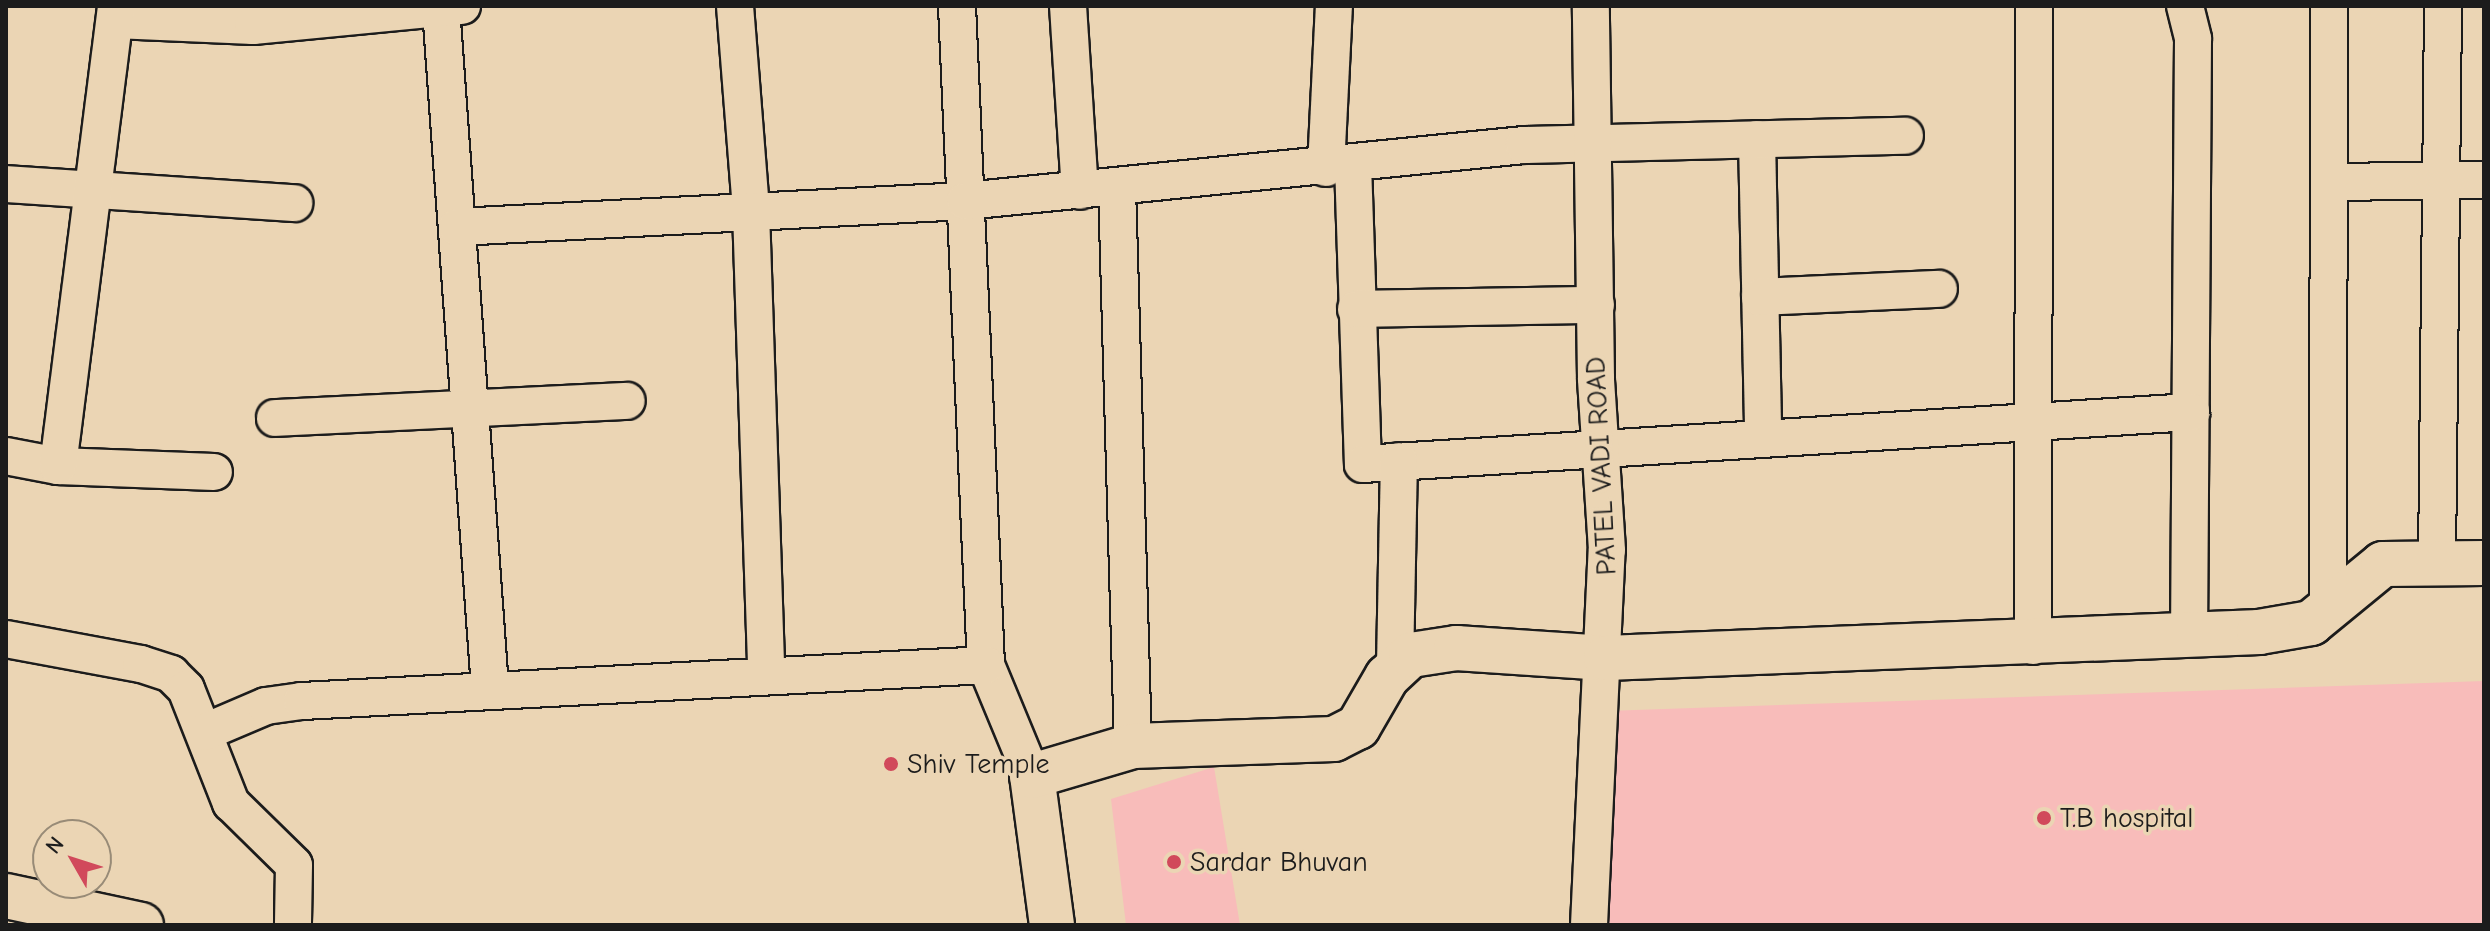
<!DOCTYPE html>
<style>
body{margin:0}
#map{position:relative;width:2490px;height:931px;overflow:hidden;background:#ebd5b4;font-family:"Comic Neue",sans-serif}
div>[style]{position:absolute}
.building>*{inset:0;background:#f8bcba}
.roads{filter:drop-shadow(2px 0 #1c1c1c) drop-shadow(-2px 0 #1c1c1c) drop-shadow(0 2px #1c1c1c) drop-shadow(0 -2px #1c1c1c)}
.street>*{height:36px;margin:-18px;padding:0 18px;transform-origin:18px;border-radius:18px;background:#ebd5b4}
.secondary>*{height:44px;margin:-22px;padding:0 22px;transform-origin:22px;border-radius:22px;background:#ebd5b4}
.dots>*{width:22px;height:22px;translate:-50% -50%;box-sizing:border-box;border:4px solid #ebd5b4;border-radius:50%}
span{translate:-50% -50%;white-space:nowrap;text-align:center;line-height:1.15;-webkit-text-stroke:7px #ebd5b4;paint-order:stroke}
.street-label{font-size:28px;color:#1c1c1c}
.poi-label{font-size:28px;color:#1c1c1c}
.left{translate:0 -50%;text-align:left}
.frame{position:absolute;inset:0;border:8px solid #1c1c1c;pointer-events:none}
.north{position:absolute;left:32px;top:819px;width:80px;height:80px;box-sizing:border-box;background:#ebd5b4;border:2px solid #988b77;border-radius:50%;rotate:309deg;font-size:22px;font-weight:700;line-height:32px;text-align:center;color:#1c1c1c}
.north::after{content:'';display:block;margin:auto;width:28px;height:36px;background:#d1495b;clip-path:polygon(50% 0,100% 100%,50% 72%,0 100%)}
</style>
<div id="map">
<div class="building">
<div style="clip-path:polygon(2484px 681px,2484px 925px,1602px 925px,1606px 711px)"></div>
<div style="clip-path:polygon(1214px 767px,1240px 925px,1126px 925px,1111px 799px)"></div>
</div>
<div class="roads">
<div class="street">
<div style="left:735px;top:6px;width:206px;rotate:85.5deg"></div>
<div style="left:751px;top:211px;width:464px;rotate:88.1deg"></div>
<div style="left:957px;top:6px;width:660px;rotate:87.48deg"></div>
<div style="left:986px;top:665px;width:120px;rotate:67.5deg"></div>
<div style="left:1068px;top:6px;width:185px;rotate:86.3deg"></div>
<div style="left:2185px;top:6px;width:34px;rotate:76deg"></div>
<div style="left:2193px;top:39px;width:598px;rotate:90.38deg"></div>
<div style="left:441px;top:8px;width:683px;rotate:85.88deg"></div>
<div style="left:115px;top:20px;width:138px;rotate:2.5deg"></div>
<div style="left:253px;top:26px;width:210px;rotate:-5.5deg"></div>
<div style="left:1757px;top:139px;width:298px;rotate:88.8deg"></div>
<div style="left:1353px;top:164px;width:300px;rotate:88.1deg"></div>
<div style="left:1363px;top:464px;width:830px;rotate:-3.59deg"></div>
<div style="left:1326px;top:168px;width:162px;rotate:-87.2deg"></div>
<div style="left:2330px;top:182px;width:154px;rotate:-0.7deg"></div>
<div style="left:6px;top:184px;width:289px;rotate:3.8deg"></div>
<div style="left:1117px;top:187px;width:559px;rotate:88.36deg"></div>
<div style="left:457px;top:227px;width:509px;rotate:-2.93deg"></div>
<div style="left:965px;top:201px;width:562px;rotate:-5.72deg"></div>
<div style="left:1524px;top:145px;width:381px;rotate:-1.4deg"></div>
<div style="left:1760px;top:297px;width:179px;rotate:-2.6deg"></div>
<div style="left:1356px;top:309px;width:240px;rotate:-1deg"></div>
<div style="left:275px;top:418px;width:352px;rotate:-2.8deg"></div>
<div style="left:6px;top:456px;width:53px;rotate:10.9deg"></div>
<div style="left:58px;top:466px;width:156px;rotate:2.2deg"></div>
<div style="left:58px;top:466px;width:464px;rotate:-82.8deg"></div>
<div style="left:2437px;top:562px;width:556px;rotate:-89.38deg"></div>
<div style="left:2328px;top:611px;width:605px;rotate:-89.91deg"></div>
<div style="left:6px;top:639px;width:137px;rotate:10.5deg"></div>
<div style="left:141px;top:664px;width:32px;rotate:18deg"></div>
<div style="left:171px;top:674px;width:21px;rotate:45deg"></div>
<div style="left:186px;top:689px;width:123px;rotate:68.5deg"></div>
<div style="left:231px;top:803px;width:88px;rotate:44.5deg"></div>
<div style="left:294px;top:865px;width:60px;rotate:91deg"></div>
<div style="left:2033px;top:646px;width:640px;rotate:-89.91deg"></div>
<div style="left:1395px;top:666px;width:205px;rotate:-88.9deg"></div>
<div style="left:205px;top:732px;width:66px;rotate:-23.1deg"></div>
<div style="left:266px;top:706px;width:36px;rotate:-8deg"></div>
<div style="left:302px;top:701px;width:685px;rotate:-3.01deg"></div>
<div style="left:1589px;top:925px;width:375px;rotate:-87.3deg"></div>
<div style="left:1607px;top:550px;width:172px;rotate:-93.7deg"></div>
<div style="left:1596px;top:378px;width:372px;rotate:-90.8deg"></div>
</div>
<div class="secondary">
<div style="left:6px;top:896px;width:138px;rotate:12.1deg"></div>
<div style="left:1052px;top:925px;width:150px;rotate:-97.6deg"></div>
<div style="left:1032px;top:776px;width:105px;rotate:-16.5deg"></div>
<div style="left:1133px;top:746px;width:201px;rotate:-2deg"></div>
<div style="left:1334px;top:739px;width:27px;rotate:-27deg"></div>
<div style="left:1358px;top:727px;width:58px;rotate:-59.9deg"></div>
<div style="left:1387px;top:677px;width:33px;rotate:-43deg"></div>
<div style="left:1411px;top:655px;width:46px;rotate:-8.8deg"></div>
<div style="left:1456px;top:648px;width:150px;rotate:3.8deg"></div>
<div style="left:1606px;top:658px;width:654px;rotate:-2.28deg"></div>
<div style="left:2259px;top:632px;width:53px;rotate:-9.8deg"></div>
<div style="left:2311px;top:623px;width:93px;rotate:-39.3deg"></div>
<div style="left:2383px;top:564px;width:101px;rotate:-0.6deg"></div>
</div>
</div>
<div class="dots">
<div style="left:891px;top:764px;background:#d1495b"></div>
<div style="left:2044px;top:818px;background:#d1495b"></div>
<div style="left:1174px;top:862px;background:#d1495b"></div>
</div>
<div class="street-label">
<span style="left:1601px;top:466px;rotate:-93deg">PATEL VADI ROAD</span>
</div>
<div class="poi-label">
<span class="left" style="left:907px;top:764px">Shiv Temple</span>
<span class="left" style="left:2060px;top:818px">T.B hospital</span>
<span class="left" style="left:1190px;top:862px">Sardar Bhuvan</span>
</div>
<div class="frame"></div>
<div class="north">N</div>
</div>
